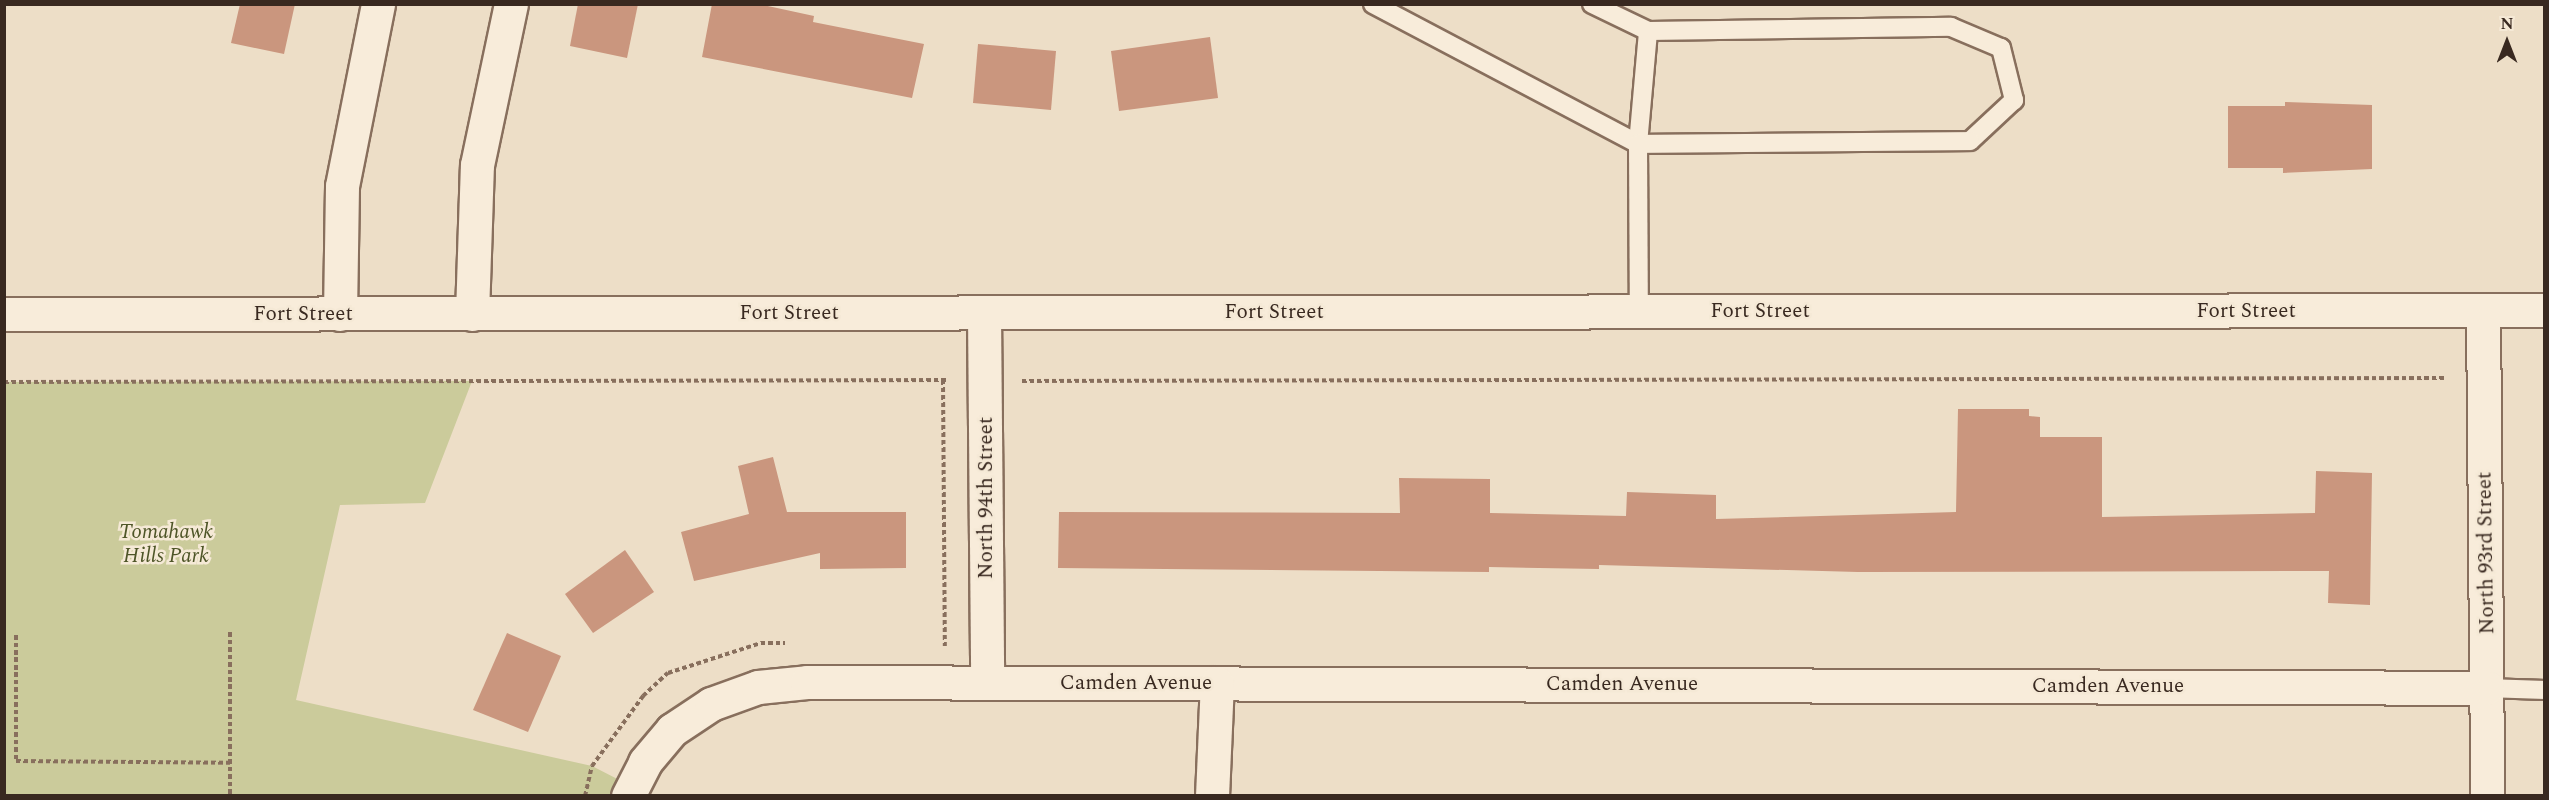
<!DOCTYPE html>
<style>
body{margin:0}
#map{position:relative;width:2549px;height:800px;overflow:hidden;background:#eddec7;font-family:Spectral,serif}
div>[style]{position:absolute}
.green>*{inset:0;background:#cbcb9b}
.building>*{inset:0;background:#ca967e}
.path>*{height:4px;margin-top:-2px;transform-origin:0;background:repeating-linear-gradient(90deg,#886f5d 0 4.5px,transparent 0 7.5px)}
.roads{filter:drop-shadow(2px 0 #886f5d) drop-shadow(-2px 0 #886f5d) drop-shadow(0 2px #886f5d) drop-shadow(0 -2px #886f5d)}
.lane>*{height:18px;margin:-9px;padding:0 9px;transform-origin:9px;border-radius:9px;background:#f8ecda}
.street>*{height:33px;margin:-16.5px;padding:0 16.5px;transform-origin:16.5px;border-radius:16.5px;background:#f8ecda}
.secondary>*{height:33px;margin:-16.5px;padding:0 16.5px;transform-origin:16.5px;border-radius:16.5px;background:#f8ecda}
span{translate:-50% -50%;white-space:nowrap;text-align:center;line-height:1.15;-webkit-text-stroke:5px #f5e9d6;paint-order:stroke}
.street-label{font-size:21px;color:#392920}
.park-label{font-size:21px;color:#4e5527;font-style:italic}
.frame{position:absolute;inset:0;border:6px solid #392920;pointer-events:none}
.north{position:absolute;left:2477px;top:12px;width:60px;height:60px;-webkit-text-stroke:4px #f5e9d6;paint-order:stroke;rotate:0deg;font-size:16px;font-weight:700;line-height:24px;text-align:center;color:#392920}
.north::after{content:'';display:block;margin:auto;width:21px;height:27px;background:#392920;clip-path:polygon(50% 0,100% 100%,50% 72%,0 100%)}
</style>
<div id="map">
<div class="green">
<div style="clip-path:polygon(472px 381px,425px 503px,340px 505px,296px 700px,592px 766px,631px 786px,628px 795px,5px 795px,4px 382px)"></div>
</div>
<div class="building">
<div style="clip-path:polygon(240px 4px,295px 4px,284px 54px,231px 43px)"></div>
<div style="clip-path:polygon(578px 4px,638px 4px,627px 58px,570px 46px)"></div>
<div style="clip-path:polygon(712px 4px,758px 4px,814px 16px,813px 22px,924px 44px,912px 98px,702px 57px)"></div>
<div style="clip-path:polygon(1210px 37px,1218px 98px,1119px 111px,1111px 51px)"></div>
<div style="clip-path:polygon(978px 44px,1056px 51px,1051px 110px,973px 103px)"></div>
<div style="clip-path:polygon(2285px 102px,2372px 105px,2372px 169px,2283px 173px,2283px 168px,2228px 168px,2228px 106px,2285px 106px)"></div>
<div style="clip-path:polygon(1958px 409px,2029px 409px,2029px 416px,2040px 417px,2040px 437px,2102px 437px,2102px 517px,2315px 513px,2316px 471px,2372px 473px,2370px 605px,2328px 603px,2329px 571px,1858px 572px,1599px 565px,1599px 569px,1489px 567px,1489px 572px,1058px 568px,1059px 512px,1400px 513px,1399px 478px,1490px 479px,1490px 513px,1626px 516px,1627px 492px,1716px 495px,1716px 519px,1956px 512px)"></div>
<div style="clip-path:polygon(773px 457px,787px 512px,906px 512px,906px 568px,820px 569px,820px 553px,694px 581px,681px 532px,749px 514px,738px 466px)"></div>
<div style="clip-path:polygon(625px 550px,654px 592px,593px 633px,565px 594px)"></div>
<div style="clip-path:polygon(507px 633px,561px 656px,528px 732px,473px 710px)"></div>
</div>
<div class="path">
<div style="left:943px;top:380px;width:266px;rotate:89.6deg"></div>
<div style="left:1022px;top:381px;width:1422px;rotate:-0.12deg"></div>
<div style="left:4px;top:382px;width:942px;rotate:-0.12deg"></div>
<div style="left:230px;top:632px;width:164px;rotate:90deg"></div>
<div style="left:16px;top:635px;width:126px;rotate:90deg"></div>
<div style="left:16px;top:761px;width:214px;rotate:0.5deg"></div>
<div style="left:585px;top:796px;width:31px;rotate:-77deg"></div>
<div style="left:592px;top:766px;width:87px;rotate:-53.9deg"></div>
<div style="left:643px;top:696px;width:34px;rotate:-43deg"></div>
<div style="left:668px;top:673px;width:98px;rotate:-17.9deg"></div>
<div style="left:761px;top:643px;width:24px"></div>
</div>
<div class="roads">
<div class="lane">
<div style="left:1373px;top:4px;width:300px;rotate:27.8deg"></div>
<div style="left:1638px;top:144px;width:113px;rotate:-84.9deg"></div>
<div style="left:1592px;top:4px;width:62px;rotate:25.7deg"></div>
<div style="left:1648px;top:31px;width:303px;rotate:-0.8deg"></div>
<div style="left:1951px;top:27px;width:54px;rotate:22.8deg"></div>
<div style="left:2001px;top:48px;width:54px;rotate:76deg"></div>
<div style="left:2014px;top:100px;width:60px;rotate:137deg"></div>
<div style="left:1970px;top:141px;width:332px;rotate:179.5deg"></div>
<div style="left:1638px;top:144px;width:168px;rotate:89.7deg"></div>
<div style="left:2487px;top:688px;width:57px;rotate:2deg"></div>
</div>
<div class="street">
<div style="left:2483px;top:310px;width:486px;rotate:89.5deg"></div>
<div style="left:984px;top:313px;width:369px;rotate:89.5deg"></div>
<div style="left:340px;top:314px;width:128px;rotate:-89.1deg"></div>
<div style="left:342px;top:186px;width:186px;rotate:-78.8deg"></div>
<div style="left:472px;top:314px;width:149px;rotate:-88.1deg"></div>
<div style="left:477px;top:165px;width:165px;rotate:-78.1deg"></div>
<div style="left:628px;top:796px;width:38px;rotate:-63deg"></div>
<div style="left:645px;top:762px;width:42px;rotate:-49.8deg"></div>
<div style="left:672px;top:730px;width:47px;rotate:-33.7deg"></div>
<div style="left:711px;top:704px;width:50px;rotate:-19.9deg"></div>
<div style="left:758px;top:687px;width:49px;rotate:-5.8deg"></div>
<div style="left:807px;top:682px;width:1680px;rotate:0.2deg"></div>
<div style="left:1212px;top:796px;width:113px;rotate:-87.5deg"></div>
</div>
<div class="secondary">
<div style="left:4px;top:314px;width:2540px;rotate:-0.09deg"></div>
</div>
</div>
<div class="street-label">
<span style="left:1760px;top:311px">Fort Street</span>
<span style="left:2246px;top:311px">Fort Street</span>
<span style="left:1274px;top:312px">Fort Street</span>
<span style="left:789px;top:313px">Fort Street</span>
<span style="left:303px;top:314px">Fort Street</span>
<span style="left:986px;top:498px;rotate:-90deg">North 94th Street</span>
<span style="left:2486px;top:553px;rotate:-91deg">North 93rd Street</span>
<span style="left:1136px;top:683px">Camden Avenue</span>
<span style="left:1622px;top:684px">Camden Avenue</span>
<span style="left:2108px;top:686px">Camden Avenue</span>
</div>
<div class="park-label">
<span style="left:166px;top:544px">Tomahawk<br>Hills Park</span>
</div>
<div class="frame"></div>
<div class="north">N</div>
</div>
